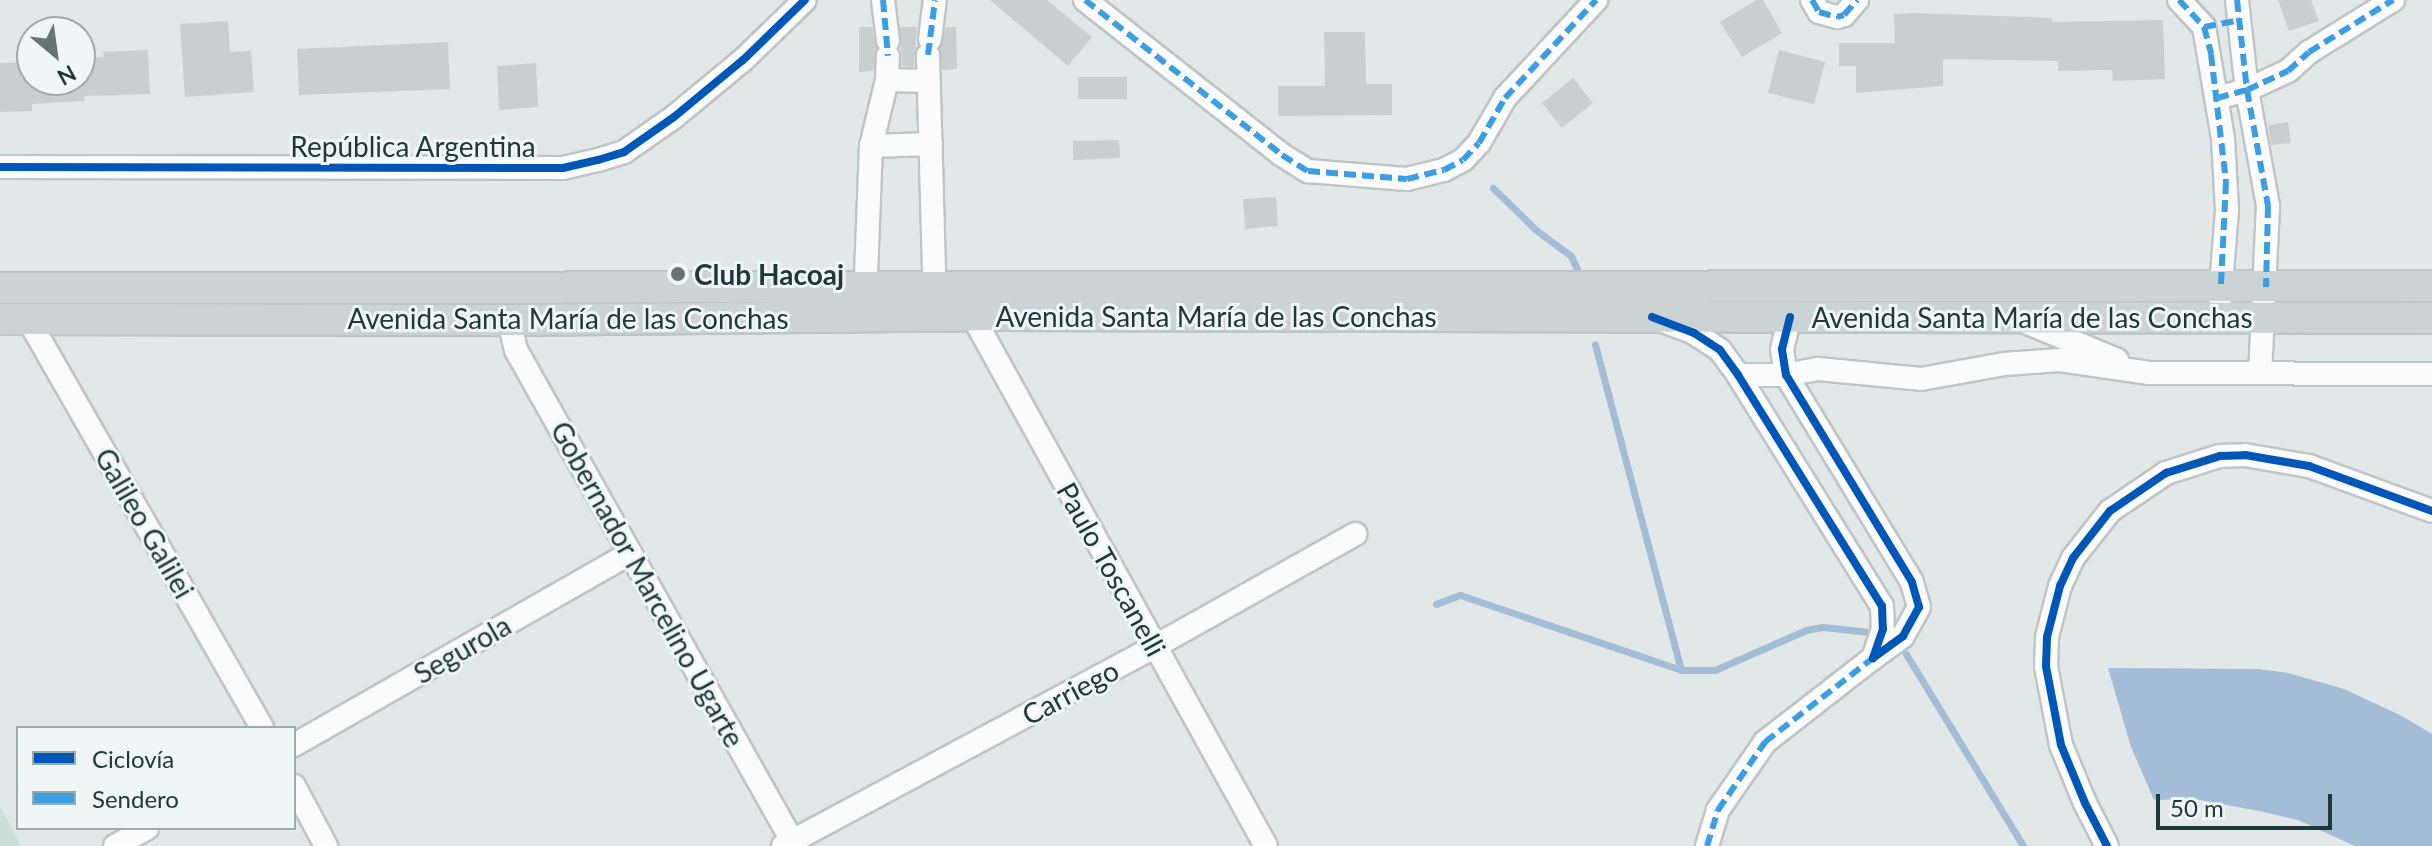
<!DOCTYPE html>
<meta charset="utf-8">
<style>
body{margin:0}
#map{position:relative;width:2432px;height:846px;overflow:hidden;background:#e2e7e7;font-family:Lato,sans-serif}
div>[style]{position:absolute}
.green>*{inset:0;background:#cbe0d9}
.water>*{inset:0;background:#a3bdd6}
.stream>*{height:7px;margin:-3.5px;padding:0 3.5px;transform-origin:3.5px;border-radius:3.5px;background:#a3bdd6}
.building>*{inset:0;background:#c9cece}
.roads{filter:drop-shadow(2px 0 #bfc4c4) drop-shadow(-2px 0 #bfc4c4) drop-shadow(0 2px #bfc4c4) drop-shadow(0 -2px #bfc4c4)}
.minor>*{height:22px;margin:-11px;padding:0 11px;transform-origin:11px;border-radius:11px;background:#fbfbfb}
.major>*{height:30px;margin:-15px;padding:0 15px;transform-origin:15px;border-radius:15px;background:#ccd3d4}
.quiet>*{height:6px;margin-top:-3px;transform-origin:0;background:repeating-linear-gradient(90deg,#3c9ee2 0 12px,transparent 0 18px)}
.cycleway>*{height:8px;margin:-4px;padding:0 4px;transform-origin:4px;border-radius:4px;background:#0057b8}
.dots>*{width:22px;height:22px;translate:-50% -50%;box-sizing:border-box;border:4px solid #eff7f6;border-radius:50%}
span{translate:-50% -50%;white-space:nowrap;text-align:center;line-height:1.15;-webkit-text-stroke:6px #eff7f6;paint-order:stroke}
.street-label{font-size:28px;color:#213839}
.poi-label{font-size:28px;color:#213839;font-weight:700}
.left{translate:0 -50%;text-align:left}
.legend{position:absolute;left:16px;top:726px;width:280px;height:104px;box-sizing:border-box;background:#eff7f6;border:2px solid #9dabaa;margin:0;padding:10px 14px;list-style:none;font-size:24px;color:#213839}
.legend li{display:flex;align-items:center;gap:16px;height:40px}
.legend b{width:40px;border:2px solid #9dabaa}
.north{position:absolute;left:16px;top:16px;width:80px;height:80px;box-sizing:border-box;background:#eff7f6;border:2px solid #9dabaa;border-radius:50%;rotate:151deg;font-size:22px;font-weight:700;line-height:32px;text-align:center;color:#213839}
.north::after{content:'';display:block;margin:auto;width:28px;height:36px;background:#657576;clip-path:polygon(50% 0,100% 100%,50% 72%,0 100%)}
.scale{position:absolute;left:2156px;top:794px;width:176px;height:36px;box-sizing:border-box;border:4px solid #213839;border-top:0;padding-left:10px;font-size:24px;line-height:28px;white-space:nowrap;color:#213839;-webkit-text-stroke:6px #eff7f6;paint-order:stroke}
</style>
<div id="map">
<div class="green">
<div style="clip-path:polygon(0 806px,21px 846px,0 846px)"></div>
</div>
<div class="water">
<div style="clip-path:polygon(2108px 668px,2259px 669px,2288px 673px,2344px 689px,2402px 716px,2432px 734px,2432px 846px,2355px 846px,2298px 820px,2264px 812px,2195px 799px,2154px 800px,2131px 747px)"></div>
</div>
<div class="stream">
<div style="left:1493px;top:188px;width:60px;rotate:44.3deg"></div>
<div style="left:1536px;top:230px;width:44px;rotate:36.6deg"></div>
<div style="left:1571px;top:256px;width:17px;rotate:66deg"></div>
<div style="left:1436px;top:604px;width:26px;rotate:-21deg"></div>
<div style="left:1460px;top:595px;width:233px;rotate:18.7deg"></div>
<div style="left:1681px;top:670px;width:337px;rotate:-104.8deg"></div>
<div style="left:1906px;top:654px;width:225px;rotate:58.6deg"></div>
<div style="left:1681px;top:670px;width:34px"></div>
<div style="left:1715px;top:670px;width:99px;rotate:-23.7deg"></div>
<div style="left:1806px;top:630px;width:17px;rotate:-10deg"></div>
<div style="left:1823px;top:627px;width:46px;rotate:6.2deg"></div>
</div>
<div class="building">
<div style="clip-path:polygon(990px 0,1047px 0,1092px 37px,1068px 66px)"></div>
<div style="clip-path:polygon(1756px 0,1763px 0,1782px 33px,1742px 57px,1720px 22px)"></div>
<div style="clip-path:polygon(2278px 0,2311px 0,2319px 21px,2289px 31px)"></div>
<div style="clip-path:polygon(1914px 13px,2052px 18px,2052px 22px,2163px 20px,2165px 79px,2113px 81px,2112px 70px,2058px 71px,2058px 61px,1943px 59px,1943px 86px,1856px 93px,1856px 66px,1839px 66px,1839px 43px,1895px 43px,1894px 14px)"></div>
<div style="clip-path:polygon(228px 21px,230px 52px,251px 51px,254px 92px,185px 97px,180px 24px)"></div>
<div style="clip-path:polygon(859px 27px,872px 27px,876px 48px,873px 71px,859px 72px)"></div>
<div style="clip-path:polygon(900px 27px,917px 27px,914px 67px,902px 66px)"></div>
<div style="clip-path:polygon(946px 27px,956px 27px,957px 69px,942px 70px,940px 48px)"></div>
<div style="clip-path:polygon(1324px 32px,1365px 32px,1366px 84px,1392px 84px,1392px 115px,1278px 116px,1278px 86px,1325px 86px)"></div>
<div style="clip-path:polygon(448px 42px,450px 89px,299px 95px,297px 49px)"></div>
<div style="clip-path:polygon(148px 50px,150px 94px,84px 96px,85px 101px,32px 104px,32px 111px,0 112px,0 63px,32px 62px,32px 80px,80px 80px,80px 59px,104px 57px,103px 52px)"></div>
<div style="clip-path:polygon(1779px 50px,1825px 62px,1814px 104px,1768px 93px)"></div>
<div style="clip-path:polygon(536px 63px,538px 107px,499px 110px,497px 66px)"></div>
<div style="clip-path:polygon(1078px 77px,1127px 77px,1127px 99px,1078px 99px)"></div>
<div style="clip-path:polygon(1573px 78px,1593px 103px,1562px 128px,1542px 103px)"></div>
<div style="clip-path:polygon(2288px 122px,2291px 143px,2271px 145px,2268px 125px)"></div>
<div style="clip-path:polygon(1119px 140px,1120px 158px,1073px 160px,1073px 141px)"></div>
<div style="clip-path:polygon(1276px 197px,1278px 226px,1245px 229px,1243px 199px)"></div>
</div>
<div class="roads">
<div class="minor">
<div style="left:883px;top:0;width:41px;rotate:83deg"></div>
<div style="left:1085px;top:0;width:251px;rotate:38.2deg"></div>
<div style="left:1282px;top:155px;width:31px;rotate:32deg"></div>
<div style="left:1308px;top:171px;width:99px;rotate:4.6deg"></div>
<div style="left:1407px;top:179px;width:38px;rotate:-14deg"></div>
<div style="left:1444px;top:170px;width:21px;rotate:-28deg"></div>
<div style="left:1463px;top:160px;width:23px;rotate:-47deg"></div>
<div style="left:1479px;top:143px;width:52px;rotate:-60deg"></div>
<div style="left:1505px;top:98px;width:134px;rotate:-47.1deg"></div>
<div style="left:1812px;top:0;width:14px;rotate:60deg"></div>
<div style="left:1819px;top:12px;width:19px;rotate:16deg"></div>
<div style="left:1837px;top:17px;width:7px;rotate:-16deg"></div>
<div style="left:1844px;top:15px;width:20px;rotate:-49deg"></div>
<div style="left:2179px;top:0;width:37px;rotate:47deg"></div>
<div style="left:2204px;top:27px;width:113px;rotate:80.3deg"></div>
<div style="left:2223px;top:138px;width:72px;rotate:86.8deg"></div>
<div style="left:2227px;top:210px;width:89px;rotate:94.5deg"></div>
<div style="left:2237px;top:0;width:91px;rotate:83.7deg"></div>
<div style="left:2247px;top:90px;width:118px;rotate:79.7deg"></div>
<div style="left:2268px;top:206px;width:167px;rotate:92.7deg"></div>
<div style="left:930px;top:39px;width:39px;rotate:-83deg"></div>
<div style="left:928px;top:55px;width:247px;rotate:88.4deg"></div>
<div style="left:887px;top:80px;width:40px;rotate:1.4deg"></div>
<div style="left:2217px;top:98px;width:31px;rotate:-15deg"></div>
<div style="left:2247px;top:90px;width:45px;rotate:-24.9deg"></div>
<div style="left:2288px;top:71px;width:28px;rotate:-42deg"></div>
<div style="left:2309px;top:52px;width:99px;rotate:-31.8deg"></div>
<div style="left:871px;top:146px;width:60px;rotate:-1.9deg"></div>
<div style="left:0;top:167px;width:563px;rotate:0.1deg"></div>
<div style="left:563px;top:168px;width:36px;rotate:-13deg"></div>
<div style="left:598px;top:160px;width:27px;rotate:-17deg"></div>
<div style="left:624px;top:152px;width:61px;rotate:-35deg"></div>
<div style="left:674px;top:117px;width:89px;rotate:-39.6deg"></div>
<div style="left:743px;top:60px;width:86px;rotate:-44.1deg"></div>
<div style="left:865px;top:301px;width:155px;rotate:-87.8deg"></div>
<div style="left:871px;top:146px;width:68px;rotate:-76.4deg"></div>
<div style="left:887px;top:80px;width:24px;rotate:-88deg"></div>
<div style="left:971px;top:303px;width:12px;rotate:85deg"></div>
<div style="left:972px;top:315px;width:607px;rotate:61.03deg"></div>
<div style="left:28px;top:319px;width:471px;rotate:60.2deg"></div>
<div style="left:509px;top:320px;width:31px;rotate:77deg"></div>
<div style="left:516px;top:350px;width:569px;rotate:60.64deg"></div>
<div style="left:1663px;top:321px;width:33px;rotate:21deg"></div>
<div style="left:1694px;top:333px;width:31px;rotate:33deg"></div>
<div style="left:1720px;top:350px;width:31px;rotate:54deg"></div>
<div style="left:1738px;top:375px;width:272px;rotate:58.1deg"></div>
<div style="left:1882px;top:606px;width:23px;rotate:88deg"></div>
<div style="left:1883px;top:629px;width:31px;rotate:109deg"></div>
<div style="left:1873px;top:658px;width:37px;rotate:-36deg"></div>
<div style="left:1903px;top:636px;width:33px;rotate:-61deg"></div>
<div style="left:1919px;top:607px;width:26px;rotate:-106deg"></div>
<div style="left:1912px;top:582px;width:242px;rotate:-121.3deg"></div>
<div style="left:1786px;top:375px;width:26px;rotate:-99deg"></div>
<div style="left:1782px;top:349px;width:33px;rotate:-76deg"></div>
<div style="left:2023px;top:321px;width:102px;rotate:22.5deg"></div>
<div style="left:1738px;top:375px;width:48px"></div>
<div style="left:1786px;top:375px;width:33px;rotate:-11deg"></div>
<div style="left:1818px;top:369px;width:103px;rotate:5.5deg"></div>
<div style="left:1921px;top:379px;width:84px;rotate:-10.2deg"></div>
<div style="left:2004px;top:364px;width:56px;rotate:-4.1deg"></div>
<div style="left:2060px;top:360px;width:90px;rotate:8.3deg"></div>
<div style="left:2149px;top:373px;width:283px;rotate:0.2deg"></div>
<div style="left:294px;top:745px;width:387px;rotate:-29.7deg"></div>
<div style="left:294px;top:786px;width:68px;rotate:61.9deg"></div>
<div style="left:115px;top:846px;width:37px;rotate:-29deg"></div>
<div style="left:783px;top:846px;width:421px;rotate:-28.2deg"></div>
<div style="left:1154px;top:647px;width:231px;rotate:-29.3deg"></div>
<div style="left:1707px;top:846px;width:38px;rotate:-73deg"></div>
<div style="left:1718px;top:810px;width:83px;rotate:-55.3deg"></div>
<div style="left:1765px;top:742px;width:137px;rotate:-37.9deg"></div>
<div style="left:2107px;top:846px;width:48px;rotate:-117.1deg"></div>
<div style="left:2085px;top:803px;width:63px;rotate:-112.5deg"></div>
<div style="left:2061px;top:745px;width:80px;rotate:-100.8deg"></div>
<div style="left:2046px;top:666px;width:29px;rotate:-88deg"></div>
<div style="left:2047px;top:637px;width:53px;rotate:-75.7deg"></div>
<div style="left:2060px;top:586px;width:31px;rotate:-65deg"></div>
<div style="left:2073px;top:558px;width:60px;rotate:-51.8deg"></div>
<div style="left:2110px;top:511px;width:68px;rotate:-34.2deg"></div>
<div style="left:2166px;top:473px;width:57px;rotate:-17.5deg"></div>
<div style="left:2220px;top:456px;width:25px;rotate:-2deg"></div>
<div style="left:2245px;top:455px;width:65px;rotate:9.8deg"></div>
<div style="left:2309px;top:466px;width:131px;rotate:20.1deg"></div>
</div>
<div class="major">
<div style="left:0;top:288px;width:2432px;rotate:-0.05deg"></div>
<div style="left:0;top:319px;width:509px;rotate:0.11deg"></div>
<div style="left:509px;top:320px;width:463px;rotate:-0.6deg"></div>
<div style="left:972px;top:315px;width:1460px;rotate:0.12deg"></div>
</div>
</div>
<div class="quiet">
<div style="left:883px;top:0;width:56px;rotate:84.9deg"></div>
<div style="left:1085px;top:0;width:251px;rotate:38.2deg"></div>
<div style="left:1282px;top:155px;width:31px;rotate:32deg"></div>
<div style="left:1308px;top:171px;width:99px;rotate:4.6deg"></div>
<div style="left:1407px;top:179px;width:38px;rotate:-14deg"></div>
<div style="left:1444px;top:170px;width:21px;rotate:-28deg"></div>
<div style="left:1463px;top:160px;width:23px;rotate:-47deg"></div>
<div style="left:1479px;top:143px;width:52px;rotate:-60deg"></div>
<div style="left:1505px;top:98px;width:134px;rotate:-47.1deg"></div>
<div style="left:1812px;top:0;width:14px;rotate:60deg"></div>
<div style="left:1819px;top:12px;width:19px;rotate:16deg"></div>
<div style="left:1837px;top:17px;width:7px;rotate:-16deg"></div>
<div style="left:1844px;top:15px;width:20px;rotate:-49deg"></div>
<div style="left:2179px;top:0;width:37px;rotate:47deg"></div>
<div style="left:2204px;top:27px;width:28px;rotate:75deg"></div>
<div style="left:2211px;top:54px;width:129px;rotate:83.3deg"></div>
<div style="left:2226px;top:182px;width:104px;rotate:92.8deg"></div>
<div style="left:2237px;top:0;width:91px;rotate:83.7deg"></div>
<div style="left:2247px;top:90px;width:118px;rotate:79.7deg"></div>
<div style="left:2268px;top:206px;width:81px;rotate:91.4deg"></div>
<div style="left:2204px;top:27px;width:37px;rotate:-11deg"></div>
<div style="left:928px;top:55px;width:55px;rotate:-82.7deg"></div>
<div style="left:2217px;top:98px;width:31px;rotate:-15deg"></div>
<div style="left:2247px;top:90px;width:45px;rotate:-24.9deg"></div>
<div style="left:2288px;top:71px;width:28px;rotate:-42deg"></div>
<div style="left:2309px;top:52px;width:99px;rotate:-31.8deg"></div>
<div style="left:1707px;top:846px;width:38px;rotate:-73deg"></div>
<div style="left:1718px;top:810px;width:83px;rotate:-55.3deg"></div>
<div style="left:1765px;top:742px;width:137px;rotate:-37.9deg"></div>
</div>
<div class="cycleway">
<div style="left:0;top:167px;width:563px;rotate:0.1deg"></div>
<div style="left:563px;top:168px;width:36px;rotate:-13deg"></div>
<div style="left:598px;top:160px;width:27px;rotate:-17deg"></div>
<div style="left:624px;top:152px;width:61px;rotate:-35deg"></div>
<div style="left:674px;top:117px;width:89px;rotate:-39.6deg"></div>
<div style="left:743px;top:60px;width:86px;rotate:-44.1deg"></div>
<div style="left:1652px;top:317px;width:45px;rotate:20.9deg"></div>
<div style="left:1694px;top:333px;width:31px;rotate:33deg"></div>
<div style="left:1720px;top:350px;width:31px;rotate:54deg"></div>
<div style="left:1738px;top:375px;width:272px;rotate:58.1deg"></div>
<div style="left:1882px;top:606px;width:23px;rotate:88deg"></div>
<div style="left:1883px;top:629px;width:31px;rotate:109deg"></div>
<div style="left:1873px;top:658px;width:37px;rotate:-36deg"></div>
<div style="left:1903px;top:636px;width:33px;rotate:-61deg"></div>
<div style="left:1919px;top:607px;width:26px;rotate:-106deg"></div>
<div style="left:1912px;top:582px;width:242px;rotate:-121.3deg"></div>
<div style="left:1786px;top:375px;width:26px;rotate:-99deg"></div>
<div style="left:1782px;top:349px;width:33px;rotate:-76deg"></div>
<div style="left:2107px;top:846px;width:48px;rotate:-117.1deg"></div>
<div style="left:2085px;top:803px;width:63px;rotate:-112.5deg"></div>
<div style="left:2061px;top:745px;width:80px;rotate:-100.8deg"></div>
<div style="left:2046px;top:666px;width:29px;rotate:-88deg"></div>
<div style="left:2047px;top:637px;width:53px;rotate:-75.7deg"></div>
<div style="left:2060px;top:586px;width:31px;rotate:-65deg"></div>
<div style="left:2073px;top:558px;width:60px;rotate:-51.8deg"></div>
<div style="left:2110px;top:511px;width:68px;rotate:-34.2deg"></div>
<div style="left:2166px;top:473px;width:57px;rotate:-17.5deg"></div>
<div style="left:2220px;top:456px;width:25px;rotate:-2deg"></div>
<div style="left:2245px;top:455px;width:65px;rotate:9.8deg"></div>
<div style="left:2309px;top:466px;width:131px;rotate:20.1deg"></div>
</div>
<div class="dots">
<div style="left:678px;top:274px;background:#657576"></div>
</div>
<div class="street-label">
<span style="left:413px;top:146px">República Argentina</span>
<span style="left:1216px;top:316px">Avenida Santa María de las Conchas</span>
<span style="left:2032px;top:317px">Avenida Santa María de las Conchas</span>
<span style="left:568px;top:318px">Avenida Santa María de las Conchas</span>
<span style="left:145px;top:523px;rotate:60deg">Galileo Galilei</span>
<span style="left:1112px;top:569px;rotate:61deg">Paulo Toscanelli</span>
<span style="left:648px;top:584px;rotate:61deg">Gobernador Marcelino Ugarte</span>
<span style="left:462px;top:649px;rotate:-30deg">Segurola</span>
<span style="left:1070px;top:692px;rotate:-28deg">Carriego</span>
</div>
<div class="poi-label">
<span class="left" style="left:694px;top:274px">Club Hacoaj</span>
</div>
<ul class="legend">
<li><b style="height:10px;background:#0057b8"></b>Ciclovía</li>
<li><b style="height:10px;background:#3c9ee2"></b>Sendero</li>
</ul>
<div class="north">N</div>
<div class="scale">50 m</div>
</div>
